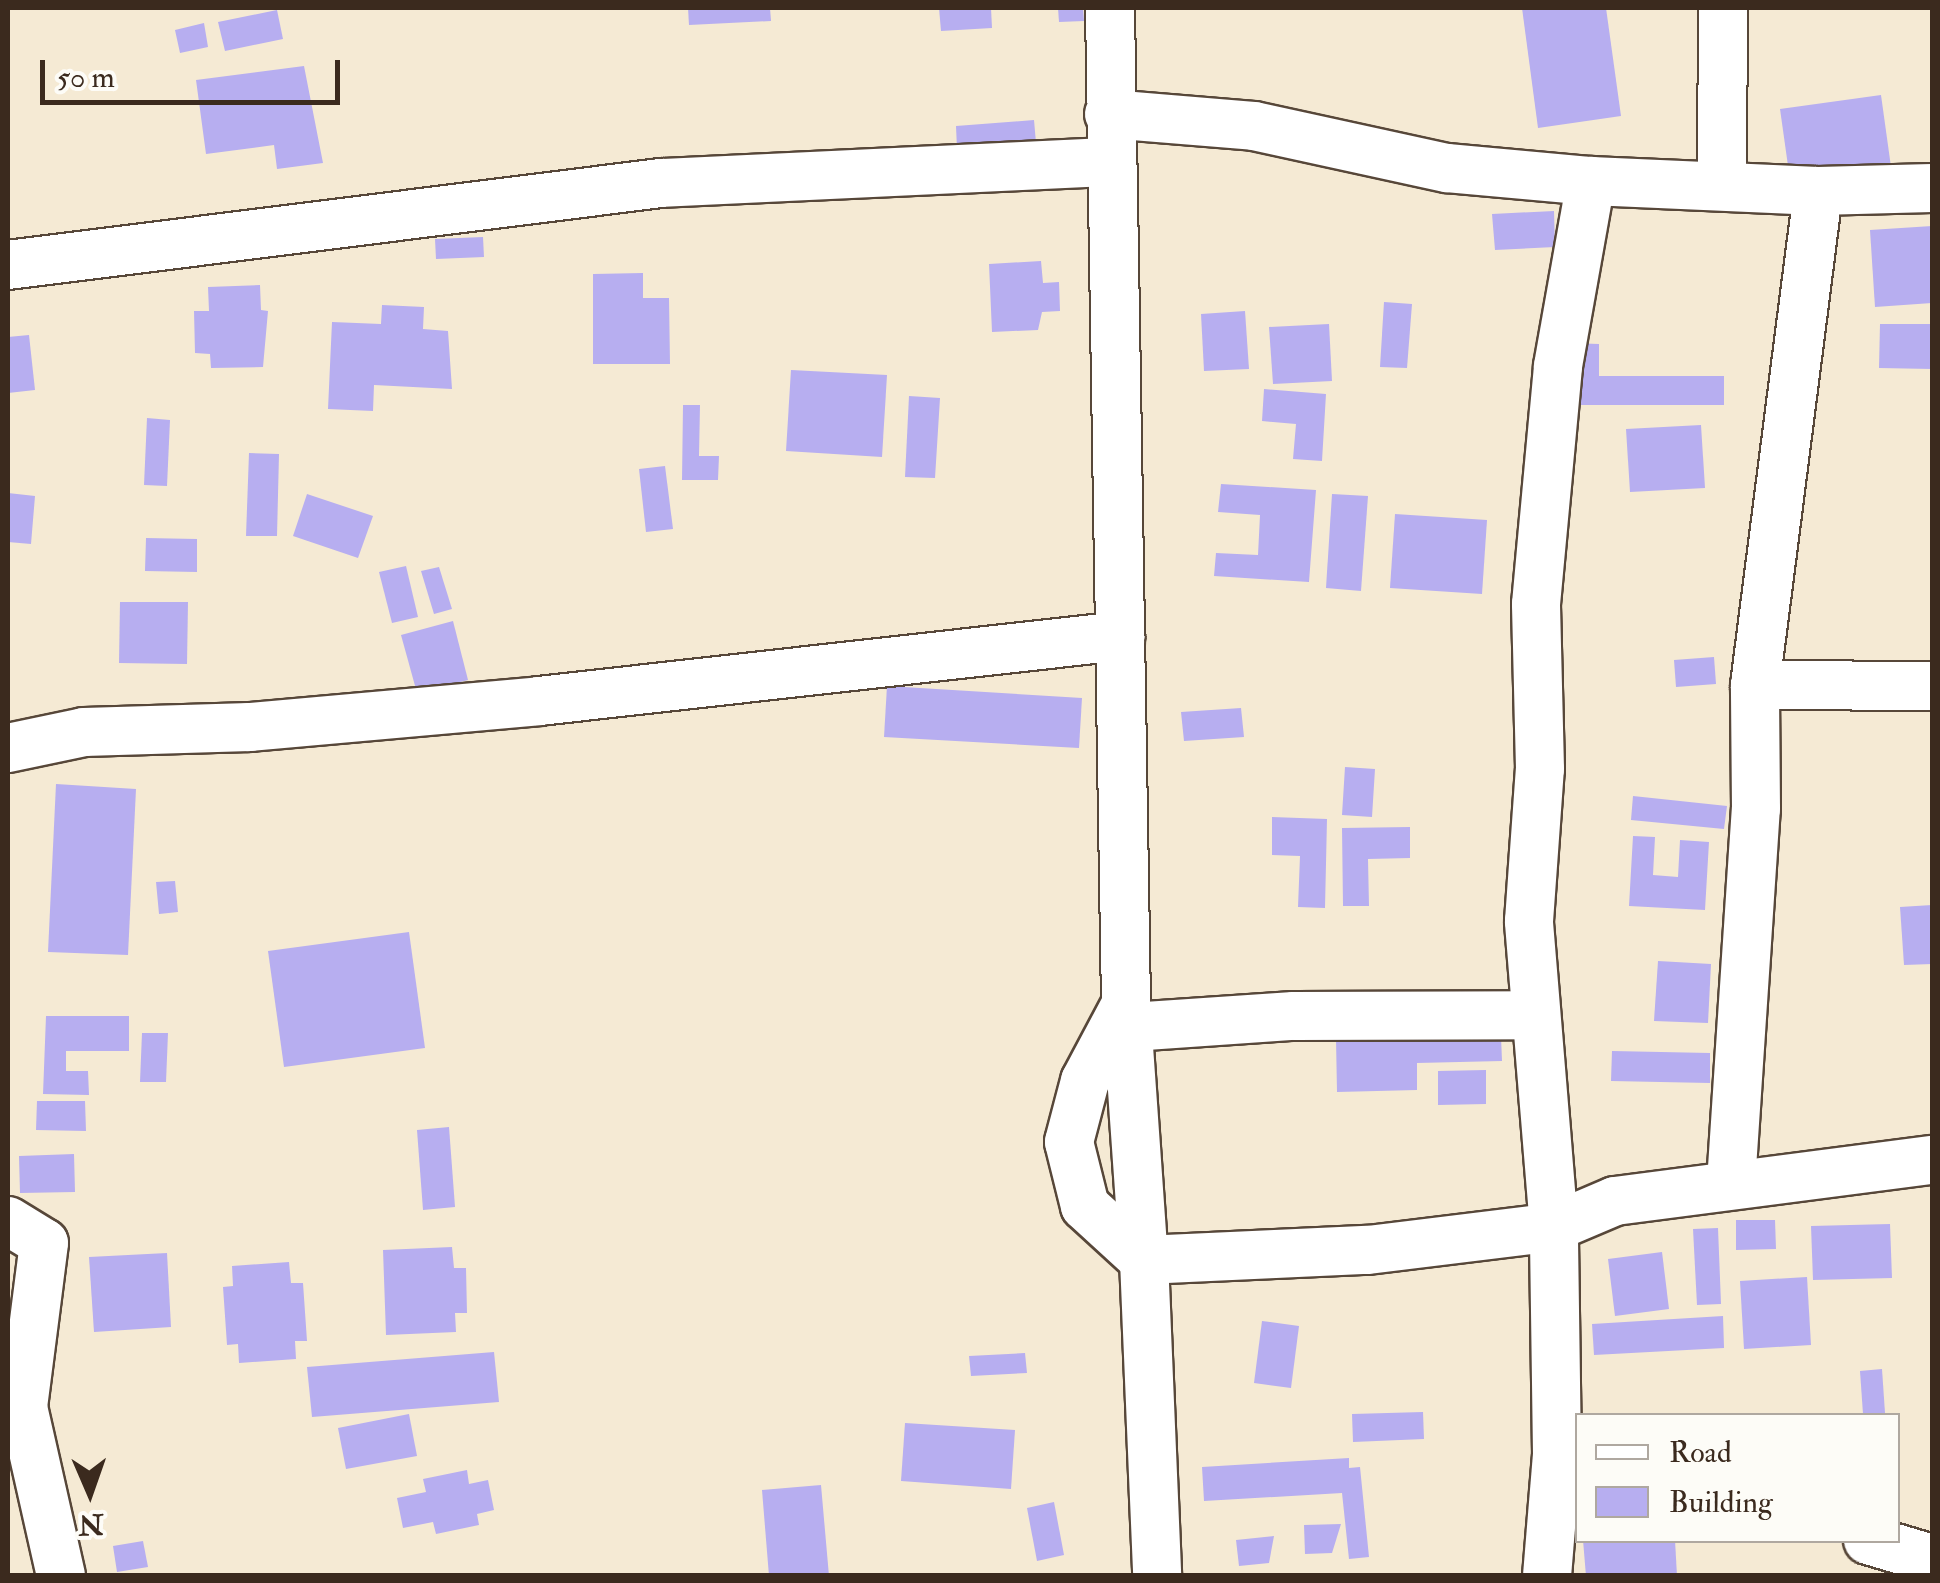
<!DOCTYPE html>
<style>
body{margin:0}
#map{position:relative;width:1940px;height:1583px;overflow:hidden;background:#f5ead4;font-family:"IM FELL Double Pica",serif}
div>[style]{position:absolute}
.building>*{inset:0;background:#b7aef0}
.roads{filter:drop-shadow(2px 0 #574739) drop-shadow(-2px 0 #574739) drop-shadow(0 2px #574739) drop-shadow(0 -2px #574739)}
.minor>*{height:48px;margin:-24px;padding:0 24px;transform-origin:24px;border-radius:24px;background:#fff}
span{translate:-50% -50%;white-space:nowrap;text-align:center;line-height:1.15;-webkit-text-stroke:9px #fdfcf7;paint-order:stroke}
.frame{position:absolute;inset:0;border:10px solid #3b2a1e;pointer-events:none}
.legend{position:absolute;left:1575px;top:1413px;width:325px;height:130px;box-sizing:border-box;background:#fdfcf7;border:2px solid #afa8a0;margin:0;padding:12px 18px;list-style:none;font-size:30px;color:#3b2a1e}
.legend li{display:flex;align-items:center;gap:20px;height:50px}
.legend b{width:50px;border:2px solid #afa8a0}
.north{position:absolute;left:40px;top:1443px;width:100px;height:100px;-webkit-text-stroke:8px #fdfcf7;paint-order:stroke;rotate:178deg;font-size:28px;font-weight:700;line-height:40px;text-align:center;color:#3b2a1e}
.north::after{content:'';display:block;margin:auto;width:35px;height:45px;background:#3b2a1e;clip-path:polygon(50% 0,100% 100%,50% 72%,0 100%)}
.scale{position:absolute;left:40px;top:60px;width:300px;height:45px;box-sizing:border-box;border:5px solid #3b2a1e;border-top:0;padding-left:12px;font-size:30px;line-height:35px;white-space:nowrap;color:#3b2a1e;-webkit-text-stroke:8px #fdfcf7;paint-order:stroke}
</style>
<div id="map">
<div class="building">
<div style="clip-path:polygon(688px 8px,770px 8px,771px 21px,689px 25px)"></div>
<div style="clip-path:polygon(939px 8px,991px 8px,992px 28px,941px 31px)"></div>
<div style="clip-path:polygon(1058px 8px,1083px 8px,1084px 21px,1059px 22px)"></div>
<div style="clip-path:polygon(1522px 8px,1606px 8px,1621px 116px,1538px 128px)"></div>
<div style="clip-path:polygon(277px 10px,283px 39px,225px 51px,218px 22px)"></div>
<div style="clip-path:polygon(204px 23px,208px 47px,180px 53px,175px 30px)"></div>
<div style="clip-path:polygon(304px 66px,323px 163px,277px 169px,274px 145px,206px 154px,196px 80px)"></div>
<div style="clip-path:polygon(1881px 95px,1891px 167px,1790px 180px,1780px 109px)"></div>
<div style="clip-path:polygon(1034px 120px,1036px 143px,957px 149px,956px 126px)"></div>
<div style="clip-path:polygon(1554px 211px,1555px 247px,1495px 250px,1492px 214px)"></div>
<div style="clip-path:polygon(1932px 226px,1932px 303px,1875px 307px,1870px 230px)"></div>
<div style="clip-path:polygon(483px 237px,484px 257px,436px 259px,435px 239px)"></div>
<div style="clip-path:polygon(1041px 261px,1043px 283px,1059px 282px,1060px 311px,1042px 312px,1038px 330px,992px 332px,989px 264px)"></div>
<div style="clip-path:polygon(643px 273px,643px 298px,669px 298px,670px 364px,593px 364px,593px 274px)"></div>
<div style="clip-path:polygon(260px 285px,261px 310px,268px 311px,263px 367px,211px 368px,210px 354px,195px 353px,194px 311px,209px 311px,208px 287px)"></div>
<div style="clip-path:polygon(1384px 302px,1412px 304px,1407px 368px,1380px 367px)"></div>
<div style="clip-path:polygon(382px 305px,424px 307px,423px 329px,448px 331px,452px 389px,374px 385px,373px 411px,328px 409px,332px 322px,381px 324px)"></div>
<div style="clip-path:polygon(1245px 311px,1249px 369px,1204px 371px,1201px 314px)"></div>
<div style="clip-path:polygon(1329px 324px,1332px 381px,1273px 384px,1269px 327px)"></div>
<div style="clip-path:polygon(1880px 324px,1932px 324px,1932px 369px,1879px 368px)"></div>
<div style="clip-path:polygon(29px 335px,35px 390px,8px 393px,8px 337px)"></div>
<div style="clip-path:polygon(1570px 343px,1599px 344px,1599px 376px,1724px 376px,1724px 405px,1569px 405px)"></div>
<div style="clip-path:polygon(791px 370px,887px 375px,882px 457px,786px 451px)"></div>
<div style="clip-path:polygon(1264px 389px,1326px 394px,1322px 461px,1293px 459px,1296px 424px,1262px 421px)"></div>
<div style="clip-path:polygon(909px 396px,940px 398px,935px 478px,905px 477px)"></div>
<div style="clip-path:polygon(683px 405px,700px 405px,699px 456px,719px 456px,718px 480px,682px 480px)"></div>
<div style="clip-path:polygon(147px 418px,170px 420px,167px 486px,144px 485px)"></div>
<div style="clip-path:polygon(1701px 425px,1705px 488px,1630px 492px,1626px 429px)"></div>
<div style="clip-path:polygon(249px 453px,279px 454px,277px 536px,246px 536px)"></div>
<div style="clip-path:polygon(665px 466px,673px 529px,646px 532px,639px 469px)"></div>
<div style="clip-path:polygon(1221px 484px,1316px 490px,1309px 582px,1214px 576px,1216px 553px,1258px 555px,1260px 515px,1218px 512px)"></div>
<div style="clip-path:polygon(8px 493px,35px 496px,31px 544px,8px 542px)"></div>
<div style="clip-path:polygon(307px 494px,373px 516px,358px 558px,293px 536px)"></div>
<div style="clip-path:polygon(1332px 494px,1368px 496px,1361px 591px,1326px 588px)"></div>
<div style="clip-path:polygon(1395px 514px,1487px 520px,1482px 594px,1390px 588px)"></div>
<div style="clip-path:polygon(146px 538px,197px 539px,197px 572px,145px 571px)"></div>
<div style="clip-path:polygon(406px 566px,418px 617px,392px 623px,379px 572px)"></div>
<div style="clip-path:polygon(439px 567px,452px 609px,434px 614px,421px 571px)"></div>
<div style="clip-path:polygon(120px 602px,188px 602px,187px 664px,119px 663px)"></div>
<div style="clip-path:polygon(453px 621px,468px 680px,417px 693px,401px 635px)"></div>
<div style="clip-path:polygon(1714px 657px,1716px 684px,1676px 687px,1674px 660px)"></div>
<div style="clip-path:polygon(887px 686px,1082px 698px,1079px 748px,884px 737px)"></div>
<div style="clip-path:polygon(1241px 708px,1244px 737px,1184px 741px,1181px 712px)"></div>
<div style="clip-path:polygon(1345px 767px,1375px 769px,1372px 817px,1342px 815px)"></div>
<div style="clip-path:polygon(56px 784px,136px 789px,128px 955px,48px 952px)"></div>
<div style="clip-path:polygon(1633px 796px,1727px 806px,1724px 829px,1631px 820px)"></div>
<div style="clip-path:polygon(1272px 817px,1327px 819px,1325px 908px,1298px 907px,1300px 856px,1272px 855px)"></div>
<div style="clip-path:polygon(1410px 827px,1410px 858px,1368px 859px,1369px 906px,1343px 906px,1342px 828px)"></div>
<div style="clip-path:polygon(1633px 836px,1655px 837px,1653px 875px,1678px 877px,1680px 840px,1709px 842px,1705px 910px,1629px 906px)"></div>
<div style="clip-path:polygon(175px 881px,178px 912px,159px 914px,156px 882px)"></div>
<div style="clip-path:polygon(1932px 905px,1932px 964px,1904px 965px,1900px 907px)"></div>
<div style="clip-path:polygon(409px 932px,425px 1048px,284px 1067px,268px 951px)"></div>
<div style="clip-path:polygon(1658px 961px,1711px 964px,1708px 1023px,1654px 1021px)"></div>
<div style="clip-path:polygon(46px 1016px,129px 1016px,129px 1051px,66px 1051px,66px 1071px,88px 1071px,89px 1095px,43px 1094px)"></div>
<div style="clip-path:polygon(142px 1033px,168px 1033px,166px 1082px,140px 1082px)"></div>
<div style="clip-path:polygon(1501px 1036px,1502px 1061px,1417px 1063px,1417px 1090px,1337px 1092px,1336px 1039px)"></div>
<div style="clip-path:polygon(1612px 1051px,1710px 1053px,1710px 1083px,1611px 1081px)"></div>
<div style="clip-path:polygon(1486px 1070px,1486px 1104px,1438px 1105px,1438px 1071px)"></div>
<div style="clip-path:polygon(37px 1101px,85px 1101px,86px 1131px,36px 1130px)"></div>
<div style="clip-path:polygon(449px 1127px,455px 1207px,423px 1210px,417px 1130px)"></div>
<div style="clip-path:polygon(74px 1154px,75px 1192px,20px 1193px,19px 1156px)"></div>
<div style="clip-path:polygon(1736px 1220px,1775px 1220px,1776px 1249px,1736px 1250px)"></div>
<div style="clip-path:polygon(1890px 1224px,1892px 1278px,1813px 1280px,1811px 1226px)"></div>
<div style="clip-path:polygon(1718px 1228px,1721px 1304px,1697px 1305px,1693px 1229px)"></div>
<div style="clip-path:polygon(452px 1247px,454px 1268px,466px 1268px,467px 1313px,455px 1313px,456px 1332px,386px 1335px,383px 1250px)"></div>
<div style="clip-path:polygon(1662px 1252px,1669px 1309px,1615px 1316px,1608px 1259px)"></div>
<div style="clip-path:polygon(167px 1253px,171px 1327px,94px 1332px,89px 1257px)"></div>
<div style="clip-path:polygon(289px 1262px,291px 1283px,303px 1283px,307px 1341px,295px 1341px,296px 1359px,239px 1363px,238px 1344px,227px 1345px,223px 1287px,233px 1286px,232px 1266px)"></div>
<div style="clip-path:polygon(1807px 1277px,1811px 1345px,1744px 1349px,1740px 1281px)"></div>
<div style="clip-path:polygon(1723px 1316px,1724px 1348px,1594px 1355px,1592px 1324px)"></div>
<div style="clip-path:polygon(1262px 1321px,1299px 1326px,1291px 1388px,1254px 1383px)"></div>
<div style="clip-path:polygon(494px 1352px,499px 1402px,312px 1417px,307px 1367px)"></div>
<div style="clip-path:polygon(1025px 1353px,1027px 1373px,971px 1376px,969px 1356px)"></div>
<div style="clip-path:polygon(1882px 1369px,1885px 1413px,1863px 1414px,1860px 1371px)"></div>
<div style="clip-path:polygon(1423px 1412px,1424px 1439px,1353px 1442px,1352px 1414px)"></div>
<div style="clip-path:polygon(409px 1414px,417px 1456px,346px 1469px,338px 1428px)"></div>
<div style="clip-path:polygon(905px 1423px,1015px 1430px,1011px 1489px,901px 1481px)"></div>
<div style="clip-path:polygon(1349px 1458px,1349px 1468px,1360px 1467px,1369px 1557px,1349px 1559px,1342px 1493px,1204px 1501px,1202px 1467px)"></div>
<div style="clip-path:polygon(467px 1470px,469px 1484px,488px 1480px,494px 1510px,477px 1514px,479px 1525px,436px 1534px,433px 1522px,403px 1528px,397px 1498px,426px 1492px,423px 1479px)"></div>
<div style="clip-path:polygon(821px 1485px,829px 1576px,769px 1576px,762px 1490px)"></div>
<div style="clip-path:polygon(1054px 1502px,1064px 1555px,1037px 1561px,1027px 1508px)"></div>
<div style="clip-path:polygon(1341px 1524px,1332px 1553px,1305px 1554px,1304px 1525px)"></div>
<div style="clip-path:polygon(1274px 1536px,1269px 1563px,1239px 1566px,1236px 1540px)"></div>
<div style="clip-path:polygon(1583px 1540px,1675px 1540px,1677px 1576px,1586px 1576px)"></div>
<div style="clip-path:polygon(143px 1541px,148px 1567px,117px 1572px,113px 1546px)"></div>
</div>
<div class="roads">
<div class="minor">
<div style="left:1110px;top:8px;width:996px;rotate:89.08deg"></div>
<div style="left:1126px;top:1004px;width:87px;rotate:118deg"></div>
<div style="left:1085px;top:1081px;width:63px;rotate:104.7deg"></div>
<div style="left:1069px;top:1142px;width:66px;rotate:76deg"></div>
<div style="left:1085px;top:1206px;width:80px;rotate:42.5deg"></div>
<div style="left:1144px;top:1260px;width:316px;rotate:87.6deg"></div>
<div style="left:1109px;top:114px;width:145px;rotate:4.7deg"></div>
<div style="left:1254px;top:126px;width:198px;rotate:12.3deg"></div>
<div style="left:1447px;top:168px;width:145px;rotate:5.2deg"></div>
<div style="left:1591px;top:181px;width:227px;rotate:2.5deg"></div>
<div style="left:1818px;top:191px;width:114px;rotate:-1.5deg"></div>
<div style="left:1722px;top:185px;width:177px;rotate:-89.7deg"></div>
<div style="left:8px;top:265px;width:658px;rotate:-7.16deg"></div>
<div style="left:661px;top:183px;width:449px;rotate:-2.7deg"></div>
<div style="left:1755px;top:685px;width:177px;rotate:0.3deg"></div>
<div style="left:8px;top:748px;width:78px;rotate:-11.9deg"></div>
<div style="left:84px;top:732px;width:166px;rotate:-1.7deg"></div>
<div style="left:250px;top:727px;width:290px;rotate:-5.1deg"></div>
<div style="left:539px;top:701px;width:585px;rotate:-6.38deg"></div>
<div style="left:1126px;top:1004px;width:257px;rotate:86deg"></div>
<div style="left:1144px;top:1260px;width:224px;rotate:-2.6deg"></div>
<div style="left:1368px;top:1250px;width:187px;rotate:-7deg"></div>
<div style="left:1554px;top:1227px;width:66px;rotate:-23.1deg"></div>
<div style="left:1615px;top:1201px;width:320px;rotate:-7.4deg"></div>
<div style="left:1131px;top:1027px;width:163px;rotate:-3.9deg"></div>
<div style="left:1294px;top:1016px;width:242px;rotate:-0.2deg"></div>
<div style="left:1731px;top:1183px;width:375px;rotate:-86.2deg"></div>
<div style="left:1756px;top:809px;width:124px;rotate:-90.5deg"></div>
<div style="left:1755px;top:685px;width:498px;rotate:-82.7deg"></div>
<div style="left:8px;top:1221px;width:42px;rotate:31.4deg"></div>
<div style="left:44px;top:1243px;width:165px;rotate:97.3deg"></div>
<div style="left:23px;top:1407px;width:173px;rotate:77.3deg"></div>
<div style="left:1868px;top:1540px;width:67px;rotate:16.5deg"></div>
<div style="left:1547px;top:1576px;width:122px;rotate:-85.3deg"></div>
<div style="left:1557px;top:1454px;width:227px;rotate:-90.8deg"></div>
<div style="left:1554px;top:1227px;width:307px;rotate:-94.7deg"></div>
<div style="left:1529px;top:921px;width:152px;rotate:-85.9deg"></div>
<div style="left:1540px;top:769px;width:165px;rotate:-91.4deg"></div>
<div style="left:1536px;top:604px;width:239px;rotate:-84.7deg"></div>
<div style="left:1558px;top:366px;width:188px;rotate:-79.9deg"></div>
</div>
</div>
<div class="frame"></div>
<ul class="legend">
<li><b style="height:12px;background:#fff"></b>Road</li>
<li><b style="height:28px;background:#b7aef0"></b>Building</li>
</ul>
<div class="north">N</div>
<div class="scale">50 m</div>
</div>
